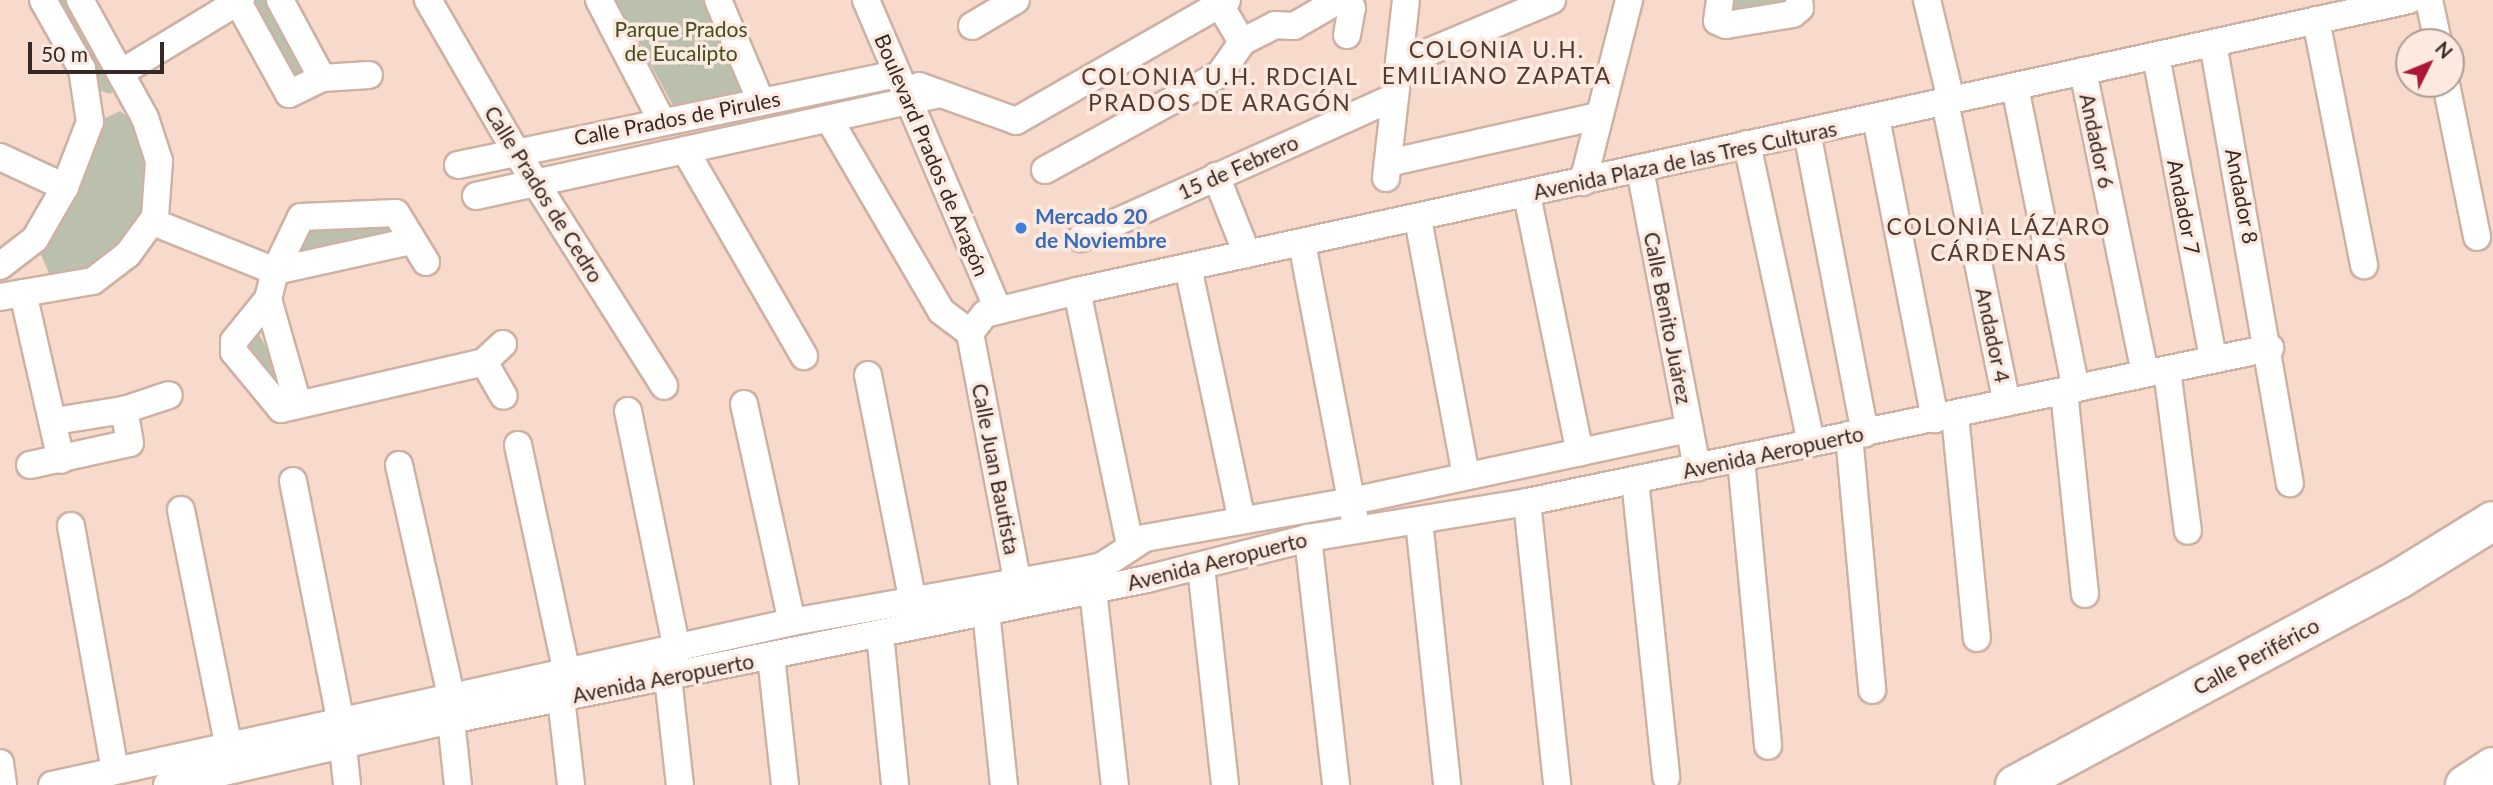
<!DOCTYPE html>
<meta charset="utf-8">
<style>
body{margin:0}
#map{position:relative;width:2493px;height:785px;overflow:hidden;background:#f7dacb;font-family:Lato,sans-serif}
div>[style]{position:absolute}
.green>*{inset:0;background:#bbc0ad}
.roads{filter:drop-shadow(2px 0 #ceb1a3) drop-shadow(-2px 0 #ceb1a3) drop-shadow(0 2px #ceb1a3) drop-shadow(0 -2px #ceb1a3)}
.minor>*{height:26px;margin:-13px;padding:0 13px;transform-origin:13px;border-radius:13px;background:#fff}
.highway>*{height:38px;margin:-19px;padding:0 19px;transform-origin:19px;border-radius:19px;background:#fff}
.dots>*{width:19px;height:19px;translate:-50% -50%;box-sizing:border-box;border:4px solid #fceae1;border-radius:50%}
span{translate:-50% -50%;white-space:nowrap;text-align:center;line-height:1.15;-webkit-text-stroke:7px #fceae1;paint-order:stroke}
.park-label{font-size:21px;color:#454d1d}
.street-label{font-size:21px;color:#342924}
.shop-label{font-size:21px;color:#366cbe;font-weight:700}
.left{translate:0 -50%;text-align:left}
.neighbourhood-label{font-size:23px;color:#543c31;letter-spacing:2px}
.north{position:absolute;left:2395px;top:28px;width:70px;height:70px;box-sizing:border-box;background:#fceae1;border:2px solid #ac9d95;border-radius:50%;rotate:47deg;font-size:19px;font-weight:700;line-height:28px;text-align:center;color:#342924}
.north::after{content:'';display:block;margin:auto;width:24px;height:32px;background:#ac1737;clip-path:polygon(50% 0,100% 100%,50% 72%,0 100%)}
.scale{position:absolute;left:28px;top:42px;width:136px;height:32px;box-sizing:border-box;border:4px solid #342924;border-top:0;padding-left:9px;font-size:21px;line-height:24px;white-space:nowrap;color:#342924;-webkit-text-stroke:5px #fceae1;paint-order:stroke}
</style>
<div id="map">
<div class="green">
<div style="clip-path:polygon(52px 0,79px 0,118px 88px,110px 94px,99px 90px,97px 73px)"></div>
<div style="clip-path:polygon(252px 0,274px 0,313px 72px,289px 84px,245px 5px)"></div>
<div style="clip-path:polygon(616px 0,704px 0,744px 92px,676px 111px)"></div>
<div style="clip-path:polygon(1725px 0,1793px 0,1720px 20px)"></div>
<div style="clip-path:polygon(120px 111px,139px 126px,150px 179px,141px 217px,117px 251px,71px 277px,49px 273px,41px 255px,95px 123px)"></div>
<div style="clip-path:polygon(389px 219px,398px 238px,288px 263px,308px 223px)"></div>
<div style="clip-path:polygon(254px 326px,291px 391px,273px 399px,236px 350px)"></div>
</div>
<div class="roads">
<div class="minor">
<div style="left:280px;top:0;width:89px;rotate:61.7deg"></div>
<div style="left:428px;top:0;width:173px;rotate:59.9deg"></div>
<div style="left:515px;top:150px;width:279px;rotate:57.7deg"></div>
<div style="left:599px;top:0;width:136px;rotate:62.5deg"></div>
<div style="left:718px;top:0;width:111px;rotate:67.1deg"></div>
<div style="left:866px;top:0;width:337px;rotate:66.9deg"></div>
<div style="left:1720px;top:0;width:21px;rotate:98deg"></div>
<div style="left:1717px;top:21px;width:10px;rotate:24deg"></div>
<div style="left:1726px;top:25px;width:68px;rotate:-9.3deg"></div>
<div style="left:1793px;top:14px;width:9px;rotate:-41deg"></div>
<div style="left:1800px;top:8px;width:8px;rotate:-97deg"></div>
<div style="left:1927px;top:0;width:103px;rotate:76.5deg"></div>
<div style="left:2429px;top:0;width:43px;rotate:77.9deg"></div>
<div style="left:238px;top:2px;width:105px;rotate:61deg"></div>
<div style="left:289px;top:94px;width:37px;rotate:-26deg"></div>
<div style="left:322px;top:78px;width:47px;rotate:-3.7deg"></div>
<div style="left:2316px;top:20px;width:250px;rotate:78.9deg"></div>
<div style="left:972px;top:26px;width:51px;rotate:-30.6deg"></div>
<div style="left:1347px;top:35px;width:27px;rotate:-80deg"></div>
<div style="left:1352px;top:8px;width:9px;rotate:-122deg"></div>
<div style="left:1242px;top:42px;width:37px;rotate:-27deg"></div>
<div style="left:1275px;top:25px;width:19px;rotate:3deg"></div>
<div style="left:1294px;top:26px;width:52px;rotate:-30deg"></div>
<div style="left:2213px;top:43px;width:447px;rotate:80.1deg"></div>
<div style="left:2156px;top:56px;width:308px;rotate:79.3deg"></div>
<div style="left:1400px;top:64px;width:165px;rotate:-22.8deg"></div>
<div style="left:2083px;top:71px;width:309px;rotate:78.4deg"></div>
<div style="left:122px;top:72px;width:139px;rotate:-31.2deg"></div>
<div style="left:2446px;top:84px;width:156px;rotate:78.5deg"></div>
<div style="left:919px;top:86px;width:103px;rotate:19.8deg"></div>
<div style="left:1016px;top:121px;width:243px;rotate:-29.8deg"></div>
<div style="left:2015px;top:87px;width:308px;rotate:78.6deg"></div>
<div style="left:1945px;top:102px;width:307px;rotate:78.4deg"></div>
<div style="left:1876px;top:118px;width:307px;rotate:78.9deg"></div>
<div style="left:829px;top:119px;width:222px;rotate:59.7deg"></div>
<div style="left:941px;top:311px;width:36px;rotate:37deg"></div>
<div style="left:1807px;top:132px;width:307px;rotate:79.1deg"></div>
<div style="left:1747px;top:144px;width:306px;rotate:77.9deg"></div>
<div style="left:685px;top:150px;width:238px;rotate:60deg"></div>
<div style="left:0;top:157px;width:72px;rotate:24.8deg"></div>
<div style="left:1388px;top:163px;width:215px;rotate:-12.6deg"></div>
<div style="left:458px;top:165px;width:447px;rotate:-11.7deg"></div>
<div style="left:1640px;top:169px;width:304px;rotate:79.2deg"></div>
<div style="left:1045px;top:170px;width:200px;rotate:-28.7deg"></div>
<div style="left:1220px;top:74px;width:39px;rotate:-55deg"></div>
<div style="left:1242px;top:42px;width:43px;rotate:-120.7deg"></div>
<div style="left:1216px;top:176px;width:84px;rotate:68.3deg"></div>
<div style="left:1386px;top:178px;width:179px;rotate:-83.6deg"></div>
<div style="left:1583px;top:182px;width:188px;rotate:-75.8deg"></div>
<div style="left:1527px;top:195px;width:263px;rotate:78.4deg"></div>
<div style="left:476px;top:196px;width:470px;rotate:-12.4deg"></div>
<div style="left:1418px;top:219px;width:260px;rotate:79.4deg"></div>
<div style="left:153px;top:222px;width:131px;rotate:21.9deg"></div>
<div style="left:275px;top:271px;width:139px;rotate:-12.4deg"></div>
<div style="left:1081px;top:238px;width:344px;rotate:-24.2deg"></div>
<div style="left:1302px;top:243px;width:278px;rotate:79.2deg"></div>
<div style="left:426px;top:262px;width:57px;rotate:-121.5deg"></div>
<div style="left:396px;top:213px;width:95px;rotate:177.6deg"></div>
<div style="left:301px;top:217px;width:60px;rotate:115.7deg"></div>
<div style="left:275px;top:271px;width:29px;rotate:104deg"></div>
<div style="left:268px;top:299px;width:54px;rotate:129deg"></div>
<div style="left:234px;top:341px;width:11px;rotate:90deg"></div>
<div style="left:234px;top:352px;width:74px;rotate:50.5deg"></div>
<div style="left:281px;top:409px;width:208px;rotate:-13deg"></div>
<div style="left:0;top:266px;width:44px;rotate:-37.6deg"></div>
<div style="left:35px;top:239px;width:60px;rotate:-60deg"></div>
<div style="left:65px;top:187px;width:70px;rotate:-69deg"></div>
<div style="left:90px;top:122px;width:54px;rotate:-98.6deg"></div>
<div style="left:82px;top:69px;width:79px;rotate:-119.5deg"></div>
<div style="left:1188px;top:267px;width:259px;rotate:78deg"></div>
<div style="left:1077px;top:291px;width:259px;rotate:78.2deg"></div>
<div style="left:23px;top:293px;width:171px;rotate:77.2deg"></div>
<div style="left:0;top:297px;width:94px;rotate:-9.8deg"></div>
<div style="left:93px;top:281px;width:44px;rotate:-37.6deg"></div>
<div style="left:128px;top:254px;width:46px;rotate:-53.9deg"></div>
<div style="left:155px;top:217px;width:56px;rotate:-85.9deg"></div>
<div style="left:159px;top:161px;width:45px;rotate:-108deg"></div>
<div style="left:145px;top:118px;width:135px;rotate:-118.8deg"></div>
<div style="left:268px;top:299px;width:109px;rotate:74.1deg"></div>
<div style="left:970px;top:333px;width:24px;rotate:-52deg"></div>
<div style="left:985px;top:314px;width:95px;rotate:-14deg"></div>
<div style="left:1077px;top:291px;width:1363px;rotate:-12.32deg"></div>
<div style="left:970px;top:333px;width:268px;rotate:79.2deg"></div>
<div style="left:503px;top:344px;width:26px;rotate:137deg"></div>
<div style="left:484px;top:362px;width:39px;rotate:60deg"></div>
<div style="left:2167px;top:370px;width:162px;rotate:82.6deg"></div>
<div style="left:868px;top:375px;width:227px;rotate:78.8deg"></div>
<div style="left:2064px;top:391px;width:204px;rotate:84.1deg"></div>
<div style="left:744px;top:404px;width:223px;rotate:77.6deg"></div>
<div style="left:628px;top:411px;width:244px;rotate:78.4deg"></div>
<div style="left:677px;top:650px;width:28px;rotate:108deg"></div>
<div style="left:668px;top:677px;width:109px;rotate:83.7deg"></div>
<div style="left:1955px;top:415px;width:224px;rotate:84.4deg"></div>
<div style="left:55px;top:421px;width:70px;rotate:-9.1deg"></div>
<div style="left:124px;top:410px;width:47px;rotate:-18.4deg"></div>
<div style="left:1849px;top:435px;width:256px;rotate:84.8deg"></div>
<div style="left:518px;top:445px;width:233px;rotate:77.9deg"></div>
<div style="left:1741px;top:459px;width:288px;rotate:84.6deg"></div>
<div style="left:30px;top:465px;width:102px;rotate:-12.4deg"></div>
<div style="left:130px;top:443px;width:34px;rotate:-100deg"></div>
<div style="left:399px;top:465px;width:236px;rotate:77.3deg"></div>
<div style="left:1635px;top:480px;width:299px;rotate:84deg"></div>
<div style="left:293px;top:481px;width:243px;rotate:78.8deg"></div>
<div style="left:340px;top:719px;width:66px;rotate:83.9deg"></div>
<div style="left:1527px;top:502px;width:285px;rotate:83.9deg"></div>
<div style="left:181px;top:510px;width:239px;rotate:78.6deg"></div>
<div style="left:1419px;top:521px;width:265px;rotate:83.9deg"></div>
<div style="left:71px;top:526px;width:248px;rotate:79.8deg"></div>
<div style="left:1308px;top:538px;width:249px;rotate:83.5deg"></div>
<div style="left:1201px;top:567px;width:219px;rotate:83.7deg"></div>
<div style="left:1093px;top:590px;width:196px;rotate:83.6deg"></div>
<div style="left:986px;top:611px;width:175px;rotate:84.1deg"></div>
<div style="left:880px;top:634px;width:152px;rotate:84.3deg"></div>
<div style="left:771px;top:656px;width:130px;rotate:83.8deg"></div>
<div style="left:561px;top:698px;width:88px;rotate:83.4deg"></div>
<div style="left:451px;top:720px;width:65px;rotate:83.9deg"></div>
<div style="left:0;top:763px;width:22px;rotate:82deg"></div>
<div style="left:52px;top:785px;width:758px;rotate:-12.42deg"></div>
<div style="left:792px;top:622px;width:291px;rotate:-10.1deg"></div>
<div style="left:1079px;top:571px;width:24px;rotate:-12deg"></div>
<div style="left:1102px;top:566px;width:51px;rotate:-33.1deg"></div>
<div style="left:1145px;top:538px;width:210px;rotate:-10.1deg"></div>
<div style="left:1352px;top:501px;width:345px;rotate:-12.1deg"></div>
<div style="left:167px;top:785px;width:291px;rotate:-12.9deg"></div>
<div style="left:451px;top:720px;width:710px;rotate:-11.45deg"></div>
<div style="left:1147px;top:579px;width:166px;rotate:-14.3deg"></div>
<div style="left:1308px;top:538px;width:222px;rotate:-9.3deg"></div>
<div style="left:1527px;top:502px;width:759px;rotate:-11.71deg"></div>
</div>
<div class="highway">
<div style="left:2015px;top:785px;width:436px;rotate:-28.2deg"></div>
<div style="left:2399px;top:579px;width:110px;rotate:-31.7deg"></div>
<div style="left:2465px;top:785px;width:33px;rotate:-33deg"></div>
</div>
</div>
<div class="dots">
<div style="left:1021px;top:228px;background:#3f7fe0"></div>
</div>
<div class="park-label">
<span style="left:681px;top:41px">Parque Prados<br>de Eucalipto</span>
</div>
<div class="street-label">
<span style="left:677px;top:118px;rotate:-11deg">Calle Prados de Pirules</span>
<span style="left:2097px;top:141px;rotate:78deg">Andador 6</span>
<span style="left:932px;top:155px;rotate:67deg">Boulevard Prados de Aragón</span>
<span style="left:1685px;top:160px;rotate:-12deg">Avenida Plaza de las Tres Culturas</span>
<span style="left:1238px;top:167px;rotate:-24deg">15 de Febrero</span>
<span style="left:544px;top:194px;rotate:58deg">Calle Prados de Cedro</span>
<span style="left:2242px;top:196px;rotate:79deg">Andador 8</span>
<span style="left:2184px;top:207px;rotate:79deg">Andador 7</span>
<span style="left:1668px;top:318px;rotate:79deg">Calle Benito Juárez</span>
<span style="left:1993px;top:335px;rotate:78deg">Andador 4</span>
<span style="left:1773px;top:452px;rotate:-12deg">Avenida Aeropuerto</span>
<span style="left:996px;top:469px;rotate:79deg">Calle Juan Bautista</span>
<span style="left:1217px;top:561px;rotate:-14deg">Avenida Aeropuerto</span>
<span style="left:2256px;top:656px;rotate:-28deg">Calle Periférico</span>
<span style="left:663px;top:678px;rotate:-11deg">Avenida Aeropuerto</span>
</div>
<div class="shop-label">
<span class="left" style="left:1035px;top:228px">Mercado 20<br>de Noviembre</span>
</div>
<div class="neighbourhood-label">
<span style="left:1497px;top:62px">COLONIA U.H.<br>EMILIANO ZAPATA</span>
<span style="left:1220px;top:89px">COLONIA U.H. RDCIAL<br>PRADOS DE ARAGÓN</span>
<span style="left:1999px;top:239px">COLONIA LÁZARO<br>CÁRDENAS</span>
</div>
<div class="north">N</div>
<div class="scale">50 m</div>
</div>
